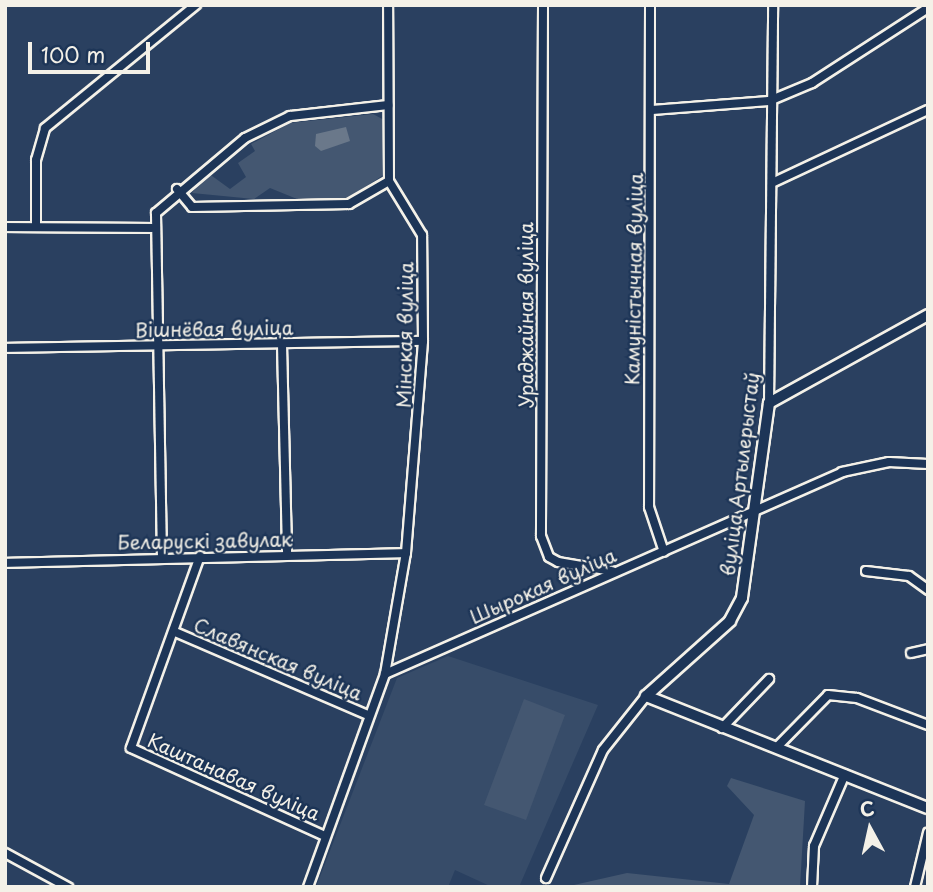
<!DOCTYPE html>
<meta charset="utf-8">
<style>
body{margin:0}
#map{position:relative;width:933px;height:892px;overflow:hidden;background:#2a4060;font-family:"Playpen Sans",sans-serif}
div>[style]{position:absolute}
.built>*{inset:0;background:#374c69}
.green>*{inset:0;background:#445771}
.water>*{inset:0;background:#6a788a}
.roads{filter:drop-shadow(2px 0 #f4f1e8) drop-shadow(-2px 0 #f4f1e8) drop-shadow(0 2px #f4f1e8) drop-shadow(0 -2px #f4f1e8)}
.street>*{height:8px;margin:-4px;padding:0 4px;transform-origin:4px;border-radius:4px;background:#1d3557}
.secondary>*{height:10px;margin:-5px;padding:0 5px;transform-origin:5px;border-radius:5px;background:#1d3557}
span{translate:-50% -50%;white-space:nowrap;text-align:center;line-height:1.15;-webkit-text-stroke:5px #1d3557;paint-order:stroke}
.street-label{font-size:19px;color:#f4f1e8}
.frame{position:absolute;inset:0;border:7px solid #f4f1e8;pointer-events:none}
.north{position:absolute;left:835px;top:794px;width:70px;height:70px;-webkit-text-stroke:5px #1d3557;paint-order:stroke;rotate:352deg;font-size:19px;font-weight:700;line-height:28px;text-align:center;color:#f4f1e8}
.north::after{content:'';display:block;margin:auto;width:24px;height:32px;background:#f4f1e8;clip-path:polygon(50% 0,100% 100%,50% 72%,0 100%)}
.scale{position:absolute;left:28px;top:42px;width:122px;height:32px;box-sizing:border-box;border:4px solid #f4f1e8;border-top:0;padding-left:9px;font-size:21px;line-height:24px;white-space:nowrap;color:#f4f1e8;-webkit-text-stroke:5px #1d3557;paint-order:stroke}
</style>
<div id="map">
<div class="built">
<div style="clip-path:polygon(448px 656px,598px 705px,519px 887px,492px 887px,455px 870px,448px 887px,316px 887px,397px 678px)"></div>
</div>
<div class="green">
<div style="clip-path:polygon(373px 114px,386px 121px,385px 174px,348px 198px,297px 199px,270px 188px,254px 199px,192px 193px,208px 173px,230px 189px,246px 177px,238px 163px,255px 151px,251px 144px,290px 123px)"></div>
<div style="clip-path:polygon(524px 699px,565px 715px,526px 820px,484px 805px)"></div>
<div style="clip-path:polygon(731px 778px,805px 801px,800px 887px,565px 887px,627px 873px,729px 884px,754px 815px,727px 786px)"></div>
</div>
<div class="water">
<div style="clip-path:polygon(346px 127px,350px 141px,321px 151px,315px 146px,316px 134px)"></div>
</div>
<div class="roads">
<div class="street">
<div style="left:543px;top:5px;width:531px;rotate:90.22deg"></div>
<div style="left:541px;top:536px;width:22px;rotate:69deg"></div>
<div style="left:549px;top:557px;width:10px;rotate:29deg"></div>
<div style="left:558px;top:562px;width:55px;rotate:9.5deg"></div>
<div style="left:650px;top:5px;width:502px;rotate:90.11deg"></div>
<div style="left:649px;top:507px;width:47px;rotate:71.6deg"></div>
<div style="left:652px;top:110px;width:117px;rotate:-4.4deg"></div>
<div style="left:769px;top:101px;width:47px;rotate:-22.7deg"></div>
<div style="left:812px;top:83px;width:138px;rotate:-32.9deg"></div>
<div style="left:774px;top:182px;width:170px;rotate:-25.1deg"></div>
<div style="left:177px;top:189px;width:23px;rotate:50deg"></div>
<div style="left:192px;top:207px;width:157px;rotate:-1.1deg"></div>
<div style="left:349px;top:204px;width:46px;rotate:-29.9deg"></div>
<div style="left:36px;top:226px;width:66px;rotate:-90deg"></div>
<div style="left:36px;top:160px;width:33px;rotate:-74deg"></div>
<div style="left:45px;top:128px;width:195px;rotate:-39.2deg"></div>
<div style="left:5px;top:227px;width:147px;rotate:0.4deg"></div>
<div style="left:282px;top:345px;width:210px;rotate:88.6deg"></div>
<div style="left:5px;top:348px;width:418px;rotate:-1deg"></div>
<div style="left:769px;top:403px;width:398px;rotate:-89.4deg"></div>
<div style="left:200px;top:556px;width:204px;rotate:109.8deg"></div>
<div style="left:131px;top:748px;width:211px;rotate:24.4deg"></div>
<div style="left:162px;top:558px;width:345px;rotate:-91deg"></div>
<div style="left:156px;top:213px;width:116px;rotate:-40.1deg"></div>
<div style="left:245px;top:138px;width:50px;rotate:-26.1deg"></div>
<div style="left:290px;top:116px;width:99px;rotate:-6.4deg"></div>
<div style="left:5px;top:563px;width:401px;rotate:-1.4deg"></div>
<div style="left:866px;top:571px;width:43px;rotate:6.6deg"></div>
<div style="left:909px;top:576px;width:24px;rotate:36deg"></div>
<div style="left:175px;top:632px;width:210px;rotate:23.3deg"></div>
<div style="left:911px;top:653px;width:17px;rotate:-13deg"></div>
<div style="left:385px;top:674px;width:123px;rotate:-80.2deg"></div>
<div style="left:406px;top:553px;width:213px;rotate:-85.4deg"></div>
<div style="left:423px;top:341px;width:106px;rotate:-90.5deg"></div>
<div style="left:422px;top:235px;width:63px;rotate:-121.4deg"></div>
<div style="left:389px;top:181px;width:176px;rotate:-90.3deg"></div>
<div style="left:722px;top:728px;width:68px;rotate:-46.2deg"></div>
<div style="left:776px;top:748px;width:74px;rotate:-45.5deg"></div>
<div style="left:828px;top:695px;width:29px;rotate:6deg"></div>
<div style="left:857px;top:698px;width:76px;rotate:20.8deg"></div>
<div style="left:5px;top:853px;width:72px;rotate:28.4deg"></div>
<div style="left:546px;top:878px;width:140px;rotate:-66deg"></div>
<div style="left:603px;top:750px;width:69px;rotate:-51.5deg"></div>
<div style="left:308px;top:887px;width:226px;rotate:-70.1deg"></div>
<div style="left:385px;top:674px;width:500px;rotate:-23.8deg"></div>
<div style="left:842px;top:472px;width:48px;rotate:-12deg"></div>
<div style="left:889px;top:462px;width:39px;rotate:3deg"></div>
<div style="left:812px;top:887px;width:41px;rotate:-87.2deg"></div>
<div style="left:814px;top:846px;width:78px;rotate:-66.7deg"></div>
<div style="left:915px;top:887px;width:56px;rotate:-76.5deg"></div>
</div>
<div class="secondary">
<div style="left:928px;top:315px;width:182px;rotate:151deg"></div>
<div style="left:769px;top:403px;width:197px;rotate:97.9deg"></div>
<div style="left:742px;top:598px;width:26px;rotate:118deg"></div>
<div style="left:730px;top:621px;width:113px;rotate:138.2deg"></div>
<div style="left:646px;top:696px;width:303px;rotate:21.7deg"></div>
</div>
</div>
<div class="street-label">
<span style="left:634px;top:279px;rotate:-89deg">Камуністычная вуліца</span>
<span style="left:526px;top:315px;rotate:-90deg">Ураджайная вуліца</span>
<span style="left:214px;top:329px;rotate:-1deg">Вішнёвая вуліца</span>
<span style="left:405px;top:335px;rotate:-89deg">Мінская вуліца</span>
<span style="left:740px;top:474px;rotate:-83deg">вуліца Артылерыстаў</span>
<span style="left:205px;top:541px;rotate:-1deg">Беларускі завулак</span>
<span style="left:543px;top:586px;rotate:-24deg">Шырокая вуліца</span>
<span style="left:278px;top:659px;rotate:23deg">Славянская вуліца</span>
<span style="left:234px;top:777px;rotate:24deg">Каштанавая вуліца</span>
</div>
<div class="frame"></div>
<div class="north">С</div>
<div class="scale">100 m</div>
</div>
